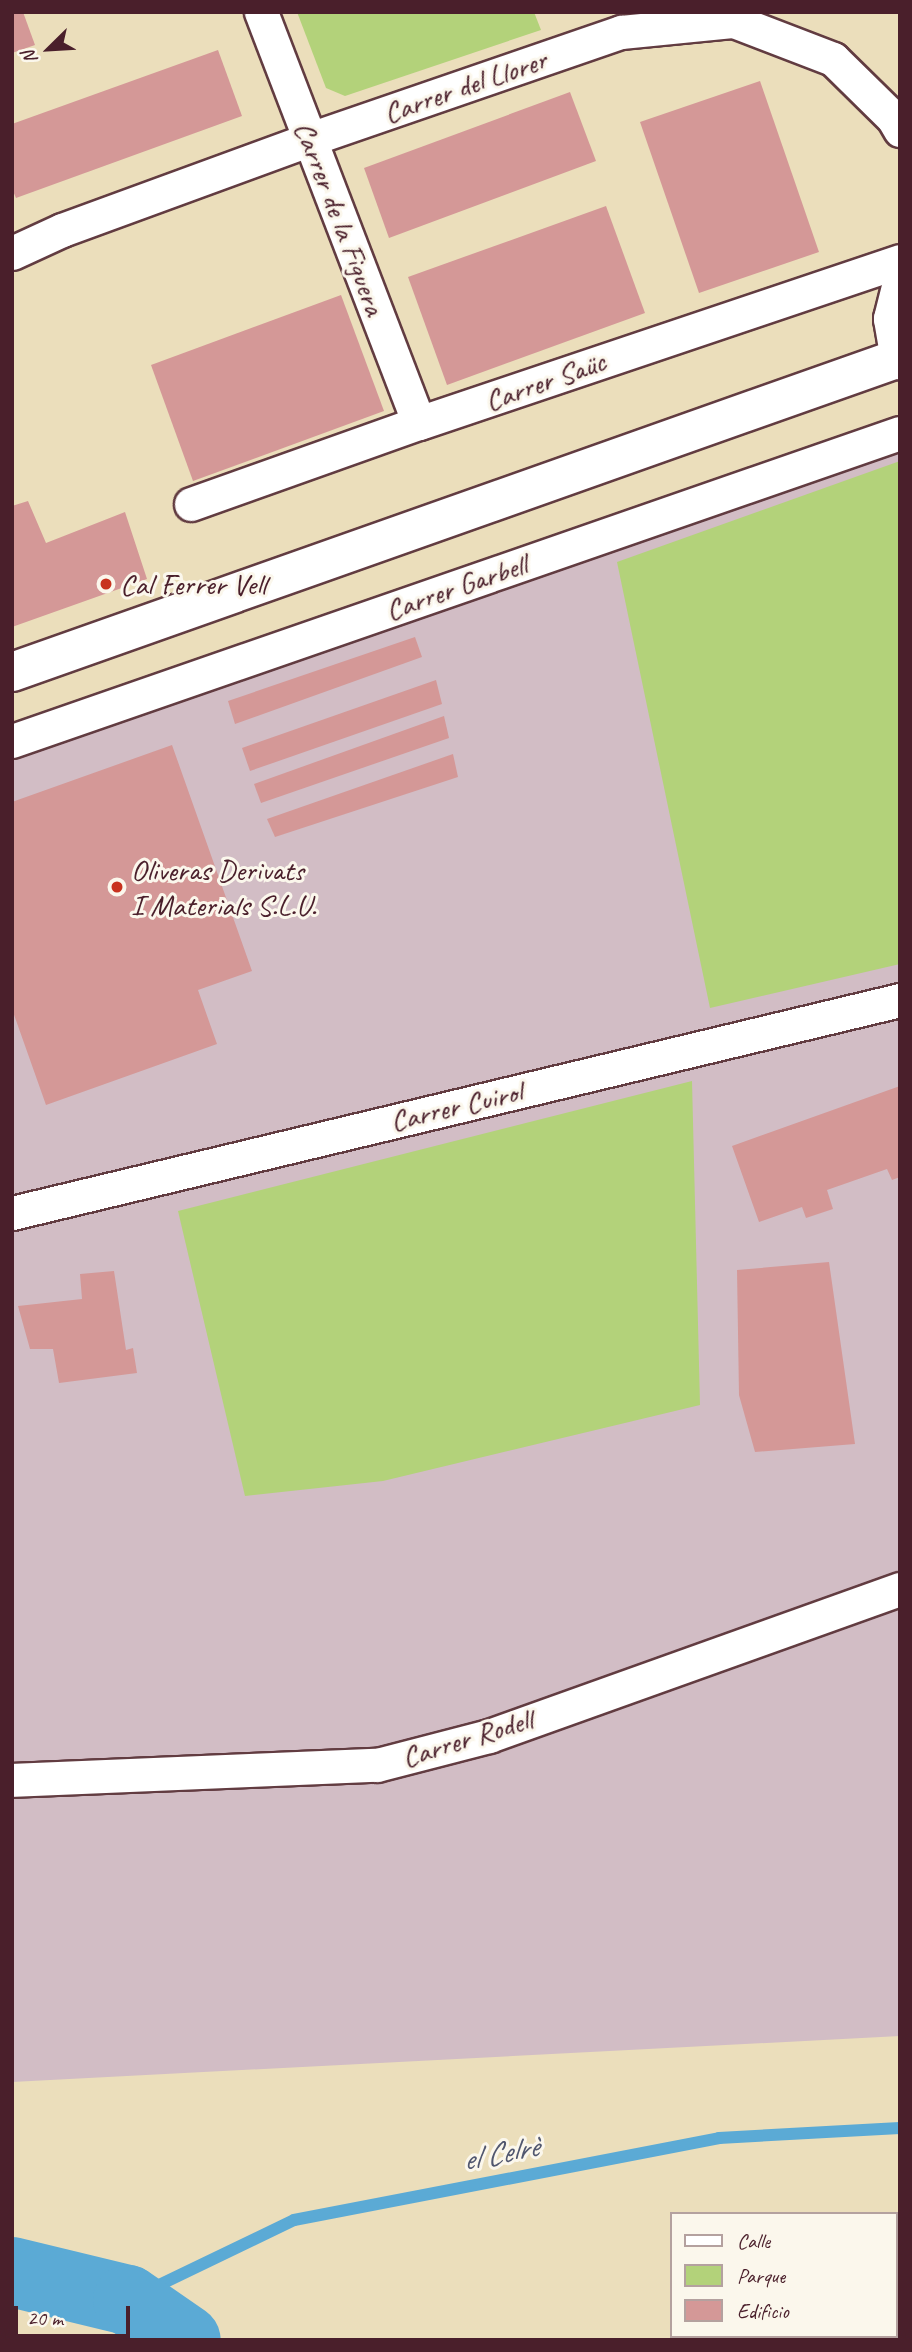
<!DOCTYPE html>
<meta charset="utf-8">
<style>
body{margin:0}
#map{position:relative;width:912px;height:2352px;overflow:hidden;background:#ebdebb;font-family:Caveat,sans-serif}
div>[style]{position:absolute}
.industrial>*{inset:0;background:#d2bdc5}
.green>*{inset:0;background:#b3d27a}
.stream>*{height:12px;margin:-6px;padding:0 6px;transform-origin:6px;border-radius:6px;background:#5baad5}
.river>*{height:70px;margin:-35px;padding:0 35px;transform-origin:35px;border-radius:35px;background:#5baad5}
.building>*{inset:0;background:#d49897}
.roads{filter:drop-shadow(2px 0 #623c41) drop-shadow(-2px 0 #623c41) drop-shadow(0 2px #623c41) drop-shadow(0 -2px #623c41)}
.street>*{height:33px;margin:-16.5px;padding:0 16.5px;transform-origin:16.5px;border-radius:16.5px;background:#fff}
.secondary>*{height:38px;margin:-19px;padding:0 19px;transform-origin:19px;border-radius:19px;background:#fff}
.dots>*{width:19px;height:19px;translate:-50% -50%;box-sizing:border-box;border:4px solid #fbf7ec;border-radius:50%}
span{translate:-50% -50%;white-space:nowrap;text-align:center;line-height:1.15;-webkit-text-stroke:6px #fbf7ec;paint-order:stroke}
.street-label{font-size:30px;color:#4a1f2b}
.poi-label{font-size:30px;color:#4a1f2b}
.left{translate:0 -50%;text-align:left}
.water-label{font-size:32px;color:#51576f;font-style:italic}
.frame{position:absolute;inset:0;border:14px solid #4a1f2b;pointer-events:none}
.legend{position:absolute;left:670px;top:2212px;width:228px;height:126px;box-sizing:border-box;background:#fbf7ec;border:2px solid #b4a19f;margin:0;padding:9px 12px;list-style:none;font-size:21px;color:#4a1f2b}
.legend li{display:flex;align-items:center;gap:14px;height:35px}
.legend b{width:35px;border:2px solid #b4a19f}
.north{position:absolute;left:14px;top:14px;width:70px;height:70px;-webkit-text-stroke:5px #fbf7ec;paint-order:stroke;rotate:246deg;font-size:19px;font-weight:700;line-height:28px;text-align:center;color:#4a1f2b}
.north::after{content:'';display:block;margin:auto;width:24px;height:32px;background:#4a1f2b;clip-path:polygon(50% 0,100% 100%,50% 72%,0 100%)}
.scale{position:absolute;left:14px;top:2306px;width:116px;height:32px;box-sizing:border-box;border:4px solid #4a1f2b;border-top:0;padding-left:9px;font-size:21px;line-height:24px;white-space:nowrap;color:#4a1f2b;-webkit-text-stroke:5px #fbf7ec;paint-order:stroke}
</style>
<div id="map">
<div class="industrial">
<div style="clip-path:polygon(900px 447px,900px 2036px,12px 2082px,12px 759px)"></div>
</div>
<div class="green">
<div style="clip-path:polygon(297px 12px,534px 12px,541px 30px,345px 96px,326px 88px)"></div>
<div style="clip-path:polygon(900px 461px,900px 964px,710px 1008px,617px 562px)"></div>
<div style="clip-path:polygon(692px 1081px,700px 1405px,383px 1481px,245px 1496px,178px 1211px)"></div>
</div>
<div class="stream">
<div style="left:128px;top:2300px;width:184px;rotate:-25.7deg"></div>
<div style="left:294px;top:2220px;width:433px;rotate:-10.9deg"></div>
<div style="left:719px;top:2138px;width:181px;rotate:-3.2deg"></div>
</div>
<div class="river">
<div style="left:12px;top:2272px;width:119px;rotate:13.6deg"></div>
<div style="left:128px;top:2300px;width:70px;rotate:34.6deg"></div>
</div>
<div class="building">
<div style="clip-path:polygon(12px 12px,23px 12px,35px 45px,12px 53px)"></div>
<div style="clip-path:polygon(218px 50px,242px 116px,16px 198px,12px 189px,12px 124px)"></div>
<div style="clip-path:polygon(760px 81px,819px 252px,699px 293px,640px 122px)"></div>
<div style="clip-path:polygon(570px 92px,596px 161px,389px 238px,364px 168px)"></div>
<div style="clip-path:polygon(606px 206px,645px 313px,447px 385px,408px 277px)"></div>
<div style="clip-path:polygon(341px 295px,384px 411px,193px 481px,151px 365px)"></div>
<div style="clip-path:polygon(28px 501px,46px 543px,125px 512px,147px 579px,12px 627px,12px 506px)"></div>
<div style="clip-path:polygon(415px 637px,422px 657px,235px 724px,228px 701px)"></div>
<div style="clip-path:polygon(436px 680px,442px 704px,250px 771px,242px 748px)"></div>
<div style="clip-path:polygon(444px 716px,449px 738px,261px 803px,254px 784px)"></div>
<div style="clip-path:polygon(172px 745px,252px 971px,198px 990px,217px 1044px,46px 1105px,12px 1009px,12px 802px)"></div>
<div style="clip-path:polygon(453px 754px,458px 777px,275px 837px,267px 819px)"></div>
<div style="clip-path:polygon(900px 1086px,900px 1177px,892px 1180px,887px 1169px,827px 1190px,833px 1209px,806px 1218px,802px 1207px,759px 1222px,732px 1146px)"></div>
<div style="clip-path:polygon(829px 1262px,855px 1444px,755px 1452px,739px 1395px,737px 1270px)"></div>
<div style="clip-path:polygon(114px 1271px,126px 1350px,133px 1348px,137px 1373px,59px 1383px,53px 1349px,30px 1349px,18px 1306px,82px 1299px,80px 1274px)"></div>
</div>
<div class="roads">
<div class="street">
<div style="left:261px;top:12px;width:440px;rotate:69deg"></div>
<div style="left:12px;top:253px;width:55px;rotate:-24.7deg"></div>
<div style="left:62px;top:230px;width:264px;rotate:-20.1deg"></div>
<div style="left:310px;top:139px;width:329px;rotate:-19deg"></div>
<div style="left:621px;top:32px;width:114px;rotate:-5.6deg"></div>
<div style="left:734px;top:21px;width:106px;rotate:21deg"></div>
<div style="left:833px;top:59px;width:84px;rotate:44.5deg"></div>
<div style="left:893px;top:118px;width:14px;rotate:60deg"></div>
<div style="left:191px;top:504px;width:242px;rotate:-19.6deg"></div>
<div style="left:419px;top:423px;width:508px;rotate:-18.61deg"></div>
<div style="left:12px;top:741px;width:940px;rotate:-19.13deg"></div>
<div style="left:12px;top:1213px;width:913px;rotate:-13.49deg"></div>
<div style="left:12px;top:1780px;width:365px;rotate:-2.4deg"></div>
<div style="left:377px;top:1765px;width:116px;rotate:-14.5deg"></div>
<div style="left:489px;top:1736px;width:436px;rotate:-19.7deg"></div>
</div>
<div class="secondary">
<div style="left:900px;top:291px;width:29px;rotate:104deg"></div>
<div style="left:893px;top:319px;width:42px;rotate:80.3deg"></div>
<div style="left:12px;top:672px;width:941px;rotate:-19.49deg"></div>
</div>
</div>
<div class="dots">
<div style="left:106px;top:584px;background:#c8321e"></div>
<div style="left:117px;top:887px;background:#c8321e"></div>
</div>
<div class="street-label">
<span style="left:465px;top:86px;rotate:-19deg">Carrer del Llorer</span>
<span style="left:340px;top:218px;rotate:69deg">Carrer de la Figuera</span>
<span style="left:545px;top:381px;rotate:-19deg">Carrer Saüc</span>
<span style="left:456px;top:587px;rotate:-19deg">Carrer Garbell</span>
<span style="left:456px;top:1106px;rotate:-13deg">Carrer Cuirol</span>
<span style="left:467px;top:1738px;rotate:-17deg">Carrer Rodell</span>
</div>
<div class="poi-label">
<span class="left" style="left:120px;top:584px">Cal Ferrer Vell</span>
<span class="left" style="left:131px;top:887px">Oliveras Derivats<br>I Materials S.L.U.</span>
</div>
<div class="water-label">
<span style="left:500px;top:2154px;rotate:-11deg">el Celrè</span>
</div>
<div class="frame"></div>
<ul class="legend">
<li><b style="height:9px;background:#fff"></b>Calle</li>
<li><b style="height:19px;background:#b3d27a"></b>Parque</li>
<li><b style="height:19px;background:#d49897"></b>Edificio</li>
</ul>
<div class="north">N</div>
<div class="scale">20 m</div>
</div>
